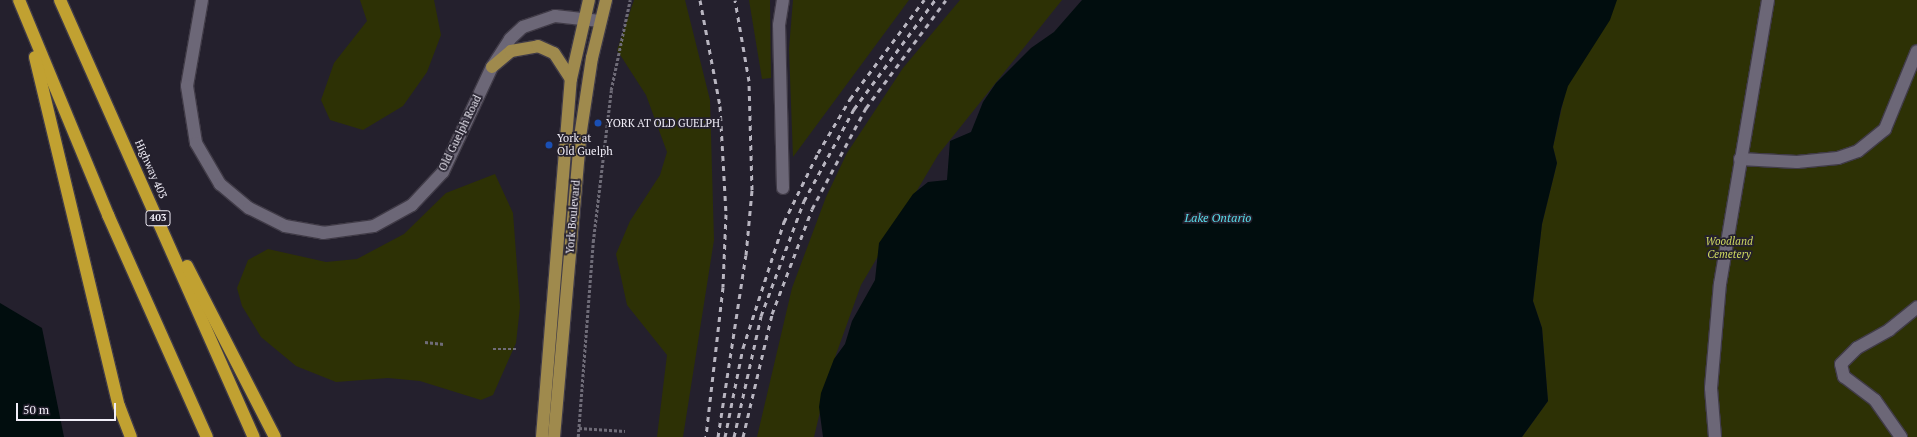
<!DOCTYPE html>
<style>
body{margin:0}
#map{position:relative;width:1917px;height:437px;overflow:hidden;background:#24202d;font-family:"PT Serif",serif}
div>[style]{position:absolute}
.green>*{inset:0;background:#2d3105}
.water>*{inset:0;background:#010d0e}
.path>*{height:2.5px;margin-top:-1.25px;transform-origin:0;background:repeating-linear-gradient(90deg,#6f6c78 0 3px,transparent 0 5px)}
.roads{filter:drop-shadow(1px 0 #403b47) drop-shadow(-1px 0 #403b47) drop-shadow(0 1px #403b47) drop-shadow(0 -1px #403b47)}
.minor>*{height:12px;margin:-6px;padding:0 6px;transform-origin:6px;border-radius:6px;background:#6c6777}
.major>*{height:12px;margin:-6px;padding:0 6px;transform-origin:6px;border-radius:6px;background:#9f8a4d}
.highway>*{height:12px;margin:-6px;padding:0 6px;transform-origin:6px;border-radius:6px;background:#c1a131}
.rail>*{height:3px;margin-top:-1.5px;transform-origin:0;background:repeating-linear-gradient(90deg,#b8b5c0 0 5px,transparent 0 10px)}
.dots>*{width:11px;height:11px;translate:-50% -50%;box-sizing:border-box;border:2px solid #24202d;border-radius:50%}
span{translate:-50% -50%;white-space:nowrap;text-align:center;line-height:1.15;-webkit-text-stroke:3.5px #24202d;paint-order:stroke}
.shield-label span{padding:1px 3px;background:#24202d;border:1px solid;border-radius:3px;-webkit-text-stroke-width:0}
.shield-label{font-size:10px;color:#f1eef8;font-weight:700}
.poi-label{font-size:11px;color:#f1eef8}
.left{translate:0 -50%;text-align:left}
.street-label{font-size:11px;color:#f1eef8}
.park-label{font-size:11px;color:#cfd960;font-style:italic}
.water-label{font-size:12px;color:#58ddea;font-style:italic}
.scale{position:absolute;left:16px;top:403px;width:100px;height:18px;box-sizing:border-box;border:2px solid #f1eef8;border-top:0;padding-left:5px;font-size:12px;line-height:14px;white-space:nowrap;color:#f1eef8;-webkit-text-stroke:3px #24202d;paint-order:stroke}
</style>
<div id="map">
<div class="green">
<div style="clip-path:polygon(360px 0,434px 0,441px 35px,427px 72px,403px 106px,363px 130px,330px 120px,321px 100px,334px 63px,367px 21px)"></div>
<div style="clip-path:polygon(634px 0,685px 0,710px 100px,714px 240px,683px 437px,657px 437px,667px 355px,627px 305px,616px 254px,630px 221px,660px 175px,667px 152px,646px 95px,617px 50px)"></div>
<div style="clip-path:polygon(749px 0,770px 0,771px 78px,762px 79px)"></div>
<div style="clip-path:polygon(793px 0,909px 0,793px 157px,789px 49px)"></div>
<div style="clip-path:polygon(960px 0,1062px 0,938px 155px,861px 285px,829px 374px,814px 437px,757px 437px,792px 288px,826px 197px,847px 153px,903px 68px)"></div>
<div style="clip-path:polygon(1586px 0,1917px 0,1917px 437px,1522px 437px,1548px 401px,1542px 328px,1533px 301px,1542px 224px,1557px 163px,1553px 147px)"></div>
<div style="clip-path:polygon(495px 174px,513px 213px,520px 307px,516px 343px,493px 395px,481px 400px,420px 381px,388px 378px,336px 382px,296px 366px,261px 337px,242px 306px,237px 288px,248px 260px,268px 249px,326px 262px,357px 259px,404px 234px,446px 193px)"></div>
</div>
<div class="water">
<div style="clip-path:polygon(1082px 0,1617px 0,1610px 20px,1568px 86px,1561px 109px,1553px 147px,1557px 163px,1542px 224px,1533px 301px,1542px 328px,1548px 401px,1522px 437px,823px 437px,819px 407px,821px 393px,834px 359px,845px 344px,852px 321px,875px 280px,879px 243px,913px 194px,928px 182px,947px 180px,950px 141px,971px 132px,983px 102px,996px 83px,1031px 48px,1054px 32px)"></div>
<div style="clip-path:polygon(0 303px,42px 328px,64px 437px,0 437px)"></div>
</div>
<div class="path">
<div style="left:425px;top:342px;width:19px;rotate:6deg"></div>
<div style="left:493px;top:349px;width:23px"></div>
<div style="left:579px;top:428px;width:46px;rotate:3.7deg"></div>
<div style="left:578px;top:437px;width:196px;rotate:-85.6deg"></div>
<div style="left:593px;top:242px;width:153px;rotate:-83.2deg"></div>
<div style="left:611px;top:90px;width:92px;rotate:-78.1deg"></div>
</div>
<div class="roads">
<div class="minor">
<div style="left:202px;top:0;width:87px;rotate:99.9deg"></div>
<div style="left:187px;top:86px;width:58px;rotate:81deg"></div>
<div style="left:196px;top:143px;width:48px;rotate:59.7deg"></div>
<div style="left:220px;top:184px;width:38px;rotate:40deg"></div>
<div style="left:249px;top:208px;width:40px;rotate:26.6deg"></div>
<div style="left:285px;top:226px;width:39px;rotate:10deg"></div>
<div style="left:323px;top:233px;width:51px;rotate:-7.8deg"></div>
<div style="left:374px;top:226px;width:43px;rotate:-28.9deg"></div>
<div style="left:412px;top:205px;width:45px;rotate:-46.8deg"></div>
<div style="left:443px;top:172px;width:116px;rotate:-65deg"></div>
<div style="left:492px;top:67px;width:33px;rotate:-57deg"></div>
<div style="left:510px;top:39px;width:18px;rotate:-43deg"></div>
<div style="left:523px;top:27px;width:34px;rotate:-19deg"></div>
<div style="left:555px;top:16px;width:45px;rotate:6.3deg"></div>
<div style="left:1740px;top:159px;width:57px;rotate:3deg"></div>
<div style="left:1797px;top:162px;width:41px;rotate:-5.6deg"></div>
<div style="left:1838px;top:158px;width:21px;rotate:-19deg"></div>
<div style="left:1858px;top:151px;width:35px;rotate:-39deg"></div>
<div style="left:1885px;top:129px;width:84px;rotate:-67.7deg"></div>
<div style="left:783px;top:188px;width:163px;rotate:-91.4deg"></div>
<div style="left:779px;top:25px;width:25px;rotate:-81deg"></div>
<div style="left:1715px;top:437px;width:49px;rotate:-94.7deg"></div>
<div style="left:1711px;top:388px;width:104px;rotate:-85.1deg"></div>
<div style="left:1720px;top:284px;width:288px;rotate:-80.4deg"></div>
<div style="left:1901px;top:437px;width:45px;rotate:-125.1deg"></div>
<div style="left:1875px;top:400px;width:39px;rotate:-143deg"></div>
<div style="left:1844px;top:377px;width:13px;rotate:-103deg"></div>
<div style="left:1841px;top:364px;width:23px;rotate:-45deg"></div>
<div style="left:1857px;top:348px;width:37px;rotate:-29deg"></div>
<div style="left:1889px;top:330px;width:36px;rotate:-39deg"></div>
</div>
<div class="major">
<div style="left:492px;top:67px;width:25px;rotate:-40deg"></div>
<div style="left:511px;top:51px;width:27px;rotate:-10deg"></div>
<div style="left:538px;top:46px;width:17px;rotate:24deg"></div>
<div style="left:554px;top:53px;width:31px;rotate:57deg"></div>
<div style="left:542px;top:437px;width:359px;rotate:-85.4deg"></div>
<div style="left:571px;top:79px;width:81px;rotate:-77.2deg"></div>
<div style="left:554px;top:437px;width:301px;rotate:-85deg"></div>
<div style="left:580px;top:137px;width:80px;rotate:-81.4deg"></div>
<div style="left:592px;top:58px;width:60px;rotate:-76.4deg"></div>
</div>
<div class="highway">
<div style="left:19px;top:0;width:233px;rotate:67.5deg"></div>
<div style="left:108px;top:215px;width:243px;rotate:66deg"></div>
<div style="left:60px;top:0;width:478px;rotate:66.1deg"></div>
<div style="left:35px;top:57px;width:359px;rotate:76.5deg"></div>
<div style="left:119px;top:406px;width:33px;rotate:69deg"></div>
<div style="left:187px;top:266px;width:192px;rotate:62.8deg"></div>
</div>
</div>
<div class="rail">
<div style="left:700px;top:0;width:108px;rotate:79.3deg"></div>
<div style="left:720px;top:106px;width:108px;rotate:86.8deg"></div>
<div style="left:726px;top:214px;width:73px;rotate:92.4deg"></div>
<div style="left:723px;top:287px;width:151px;rotate:96.5deg"></div>
<div style="left:718px;top:437px;width:184px;rotate:-81.3deg"></div>
<div style="left:746px;top:255px;width:65px;rotate:-84.7deg"></div>
<div style="left:752px;top:190px;width:109px;rotate:-91.6deg"></div>
<div style="left:749px;top:81px;width:82px;rotate:-99.8deg"></div>
<div style="left:725px;top:437px;width:91px;rotate:-78.6deg"></div>
<div style="left:743px;top:348px;width:133px;rotate:-72deg"></div>
<div style="left:784px;top:222px;width:77px;rotate:-63.8deg"></div>
<div style="left:818px;top:153px;width:63px;rotate:-59.3deg"></div>
<div style="left:850px;top:99px;width:124px;rotate:-53.2deg"></div>
<div style="left:734px;top:437px;width:124px;rotate:-77.4deg"></div>
<div style="left:761px;top:316px;width:123px;rotate:-69.5deg"></div>
<div style="left:804px;top:201px;width:105px;rotate:-61.5deg"></div>
<div style="left:854px;top:109px;width:136px;rotate:-53.4deg"></div>
<div style="left:743px;top:437px;width:126px;rotate:-76.7deg"></div>
<div style="left:772px;top:314px;width:112px;rotate:-69.1deg"></div>
<div style="left:812px;top:209px;width:115px;rotate:-61.9deg"></div>
<div style="left:866px;top:108px;width:134px;rotate:-53.5deg"></div>
</div>
<div class="dots">
<div style="left:598px;top:123px;background:#1a4fb4"></div>
<div style="left:549px;top:145px;background:#1a4fb4"></div>
</div>
<div class="shield-label">
<span style="left:158px;top:218px">403</span>
</div>
<div class="poi-label">
<span class="left" style="left:606px;top:123px">YORK AT OLD GUELPH</span>
<span class="left" style="left:557px;top:145px">York at<br>Old Guelph</span>
</div>
<div class="street-label">
<span style="left:460px;top:133px;rotate:-64deg">Old Guelph Road</span>
<span style="left:151px;top:169px;rotate:66deg">Highway 403</span>
<span style="left:573px;top:217px;rotate:-85deg">York Boulevard</span>
</div>
<div class="park-label">
<span style="left:1729px;top:248px">Woodland<br>Cemetery</span>
</div>
<div class="water-label">
<span style="left:1218px;top:218px">Lake Ontario</span>
</div>
<div class="scale">50 m</div>
</div>
